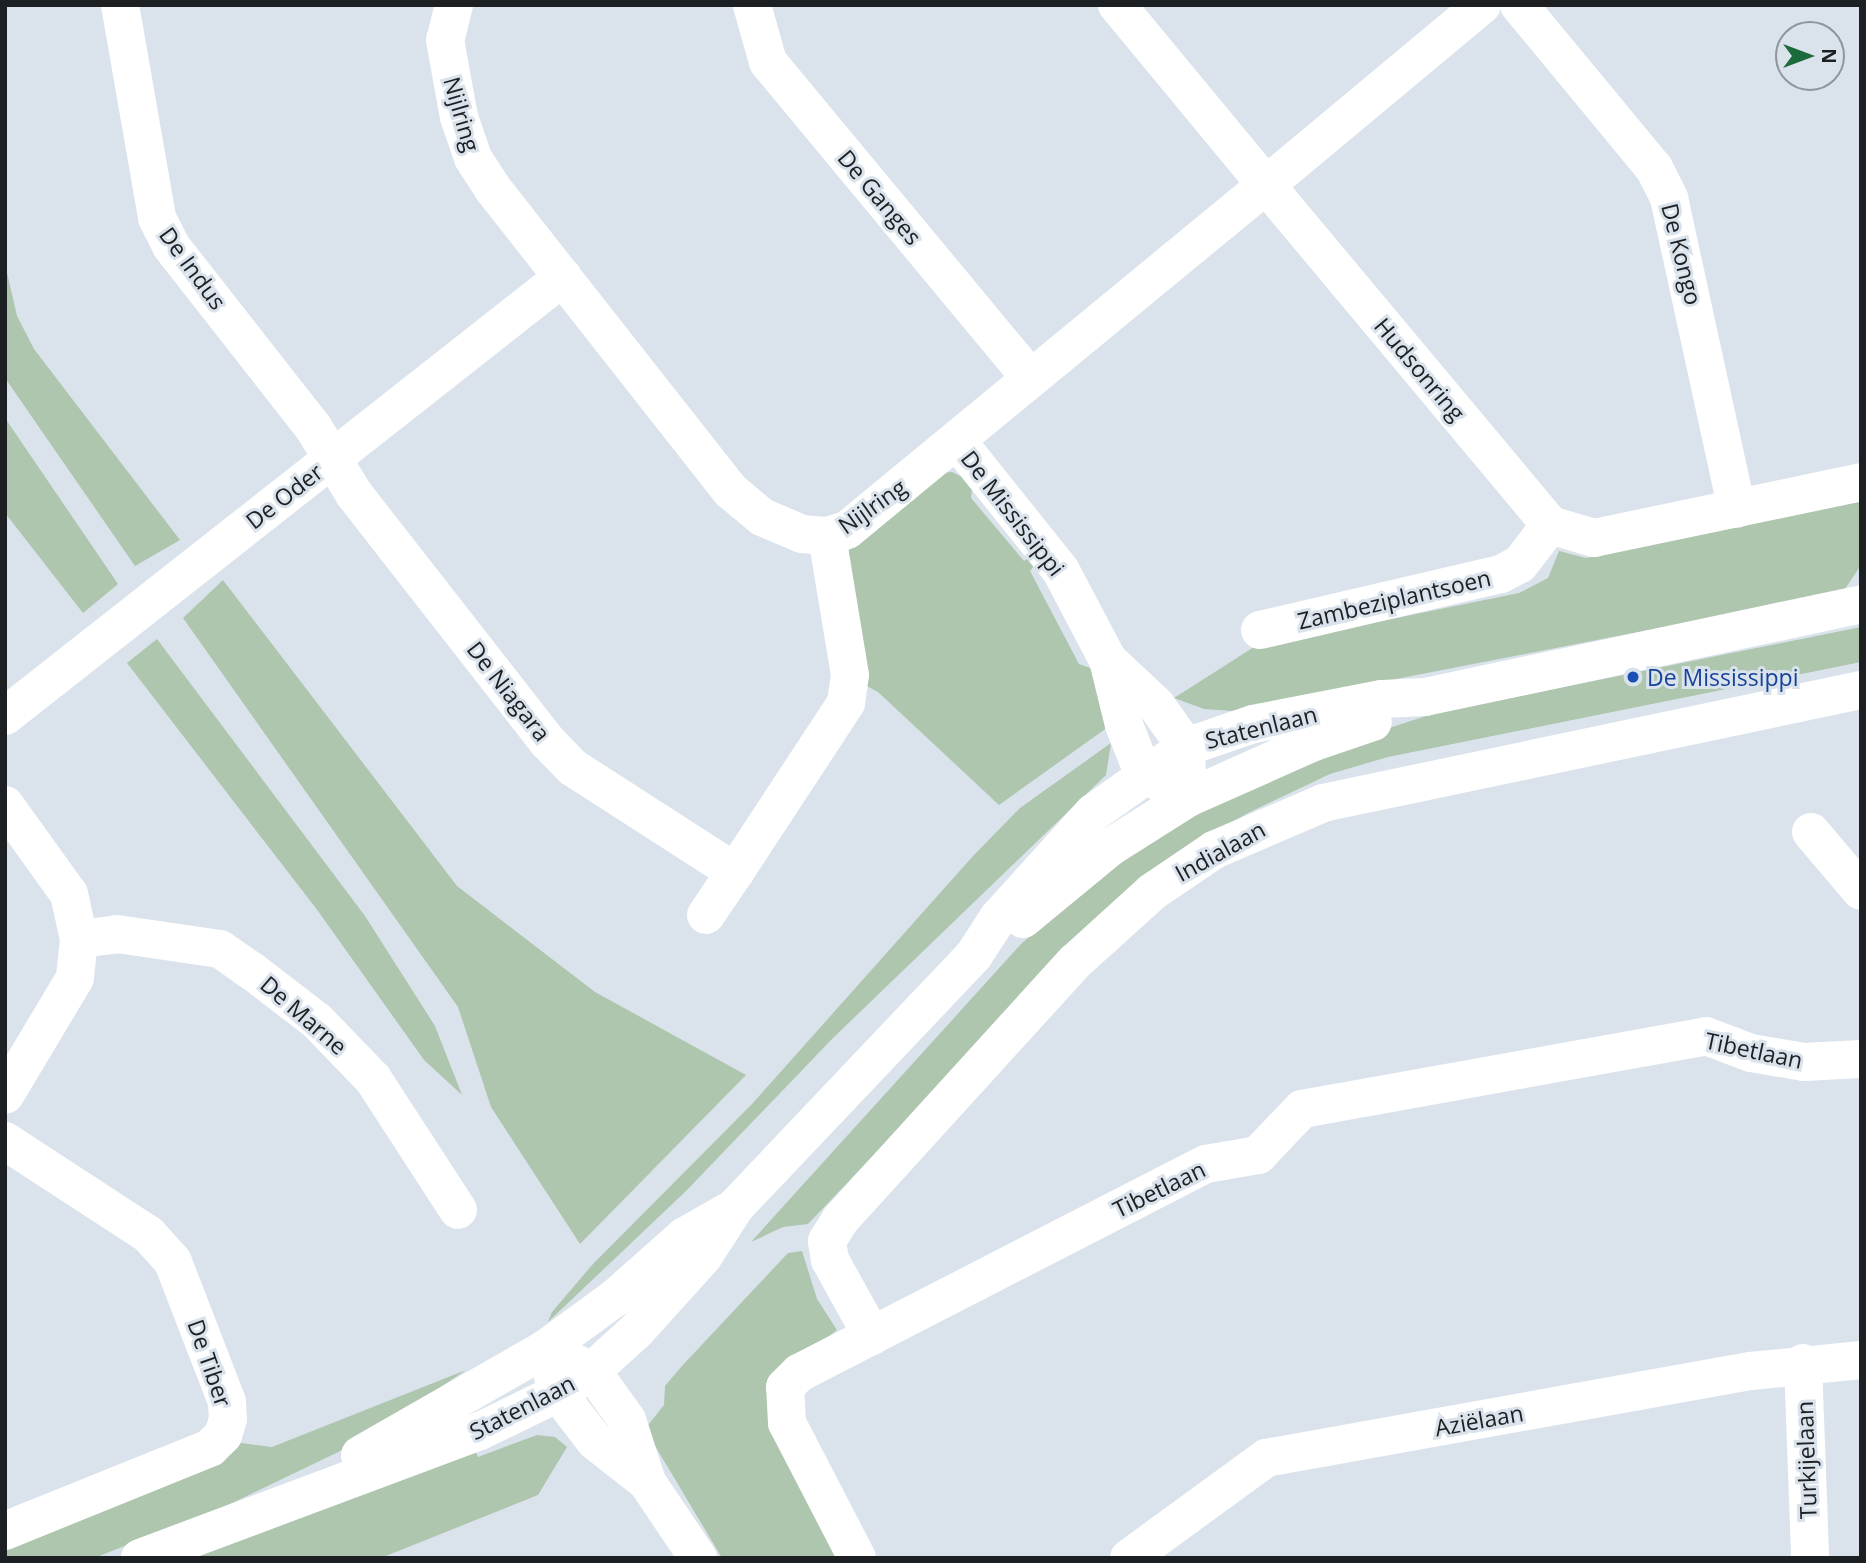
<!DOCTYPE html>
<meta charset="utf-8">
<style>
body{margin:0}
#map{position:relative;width:1866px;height:1563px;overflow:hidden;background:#dae3ec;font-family:"Open Sans",sans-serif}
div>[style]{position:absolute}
.green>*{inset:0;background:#aec5ae}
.minor>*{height:38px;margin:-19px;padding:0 19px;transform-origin:19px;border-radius:19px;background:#fff}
.secondary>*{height:38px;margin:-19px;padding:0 19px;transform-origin:19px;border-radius:19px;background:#fff}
.dots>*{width:19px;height:19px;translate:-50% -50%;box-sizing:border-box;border:4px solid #dae3ec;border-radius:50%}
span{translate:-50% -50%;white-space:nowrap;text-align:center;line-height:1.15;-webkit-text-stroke:6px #dae3ec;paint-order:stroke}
.street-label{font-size:23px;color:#1d2023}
.transit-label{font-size:23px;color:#164399}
.left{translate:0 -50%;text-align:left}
.frame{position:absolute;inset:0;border:7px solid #1d2023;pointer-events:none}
.north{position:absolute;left:1775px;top:21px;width:70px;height:70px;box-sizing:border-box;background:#dae3ec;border:2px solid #8e959c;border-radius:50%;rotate:90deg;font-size:19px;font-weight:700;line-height:28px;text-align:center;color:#1d2023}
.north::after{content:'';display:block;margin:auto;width:24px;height:32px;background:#1a6a3a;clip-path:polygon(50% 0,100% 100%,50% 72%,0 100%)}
</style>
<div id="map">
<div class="green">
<div style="clip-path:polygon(5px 264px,17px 316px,34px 349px,180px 540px,135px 566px,5px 378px)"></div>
<div style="clip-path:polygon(5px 418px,118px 584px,83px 613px,5px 513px)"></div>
<div style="clip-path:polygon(952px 472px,973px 482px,971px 498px,1024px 561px,1028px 558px,1034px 566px,1030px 571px,1079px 664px,1093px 669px,1108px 727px,999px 805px,878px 692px,861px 683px,848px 551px,941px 473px)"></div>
<div style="clip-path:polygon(1861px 501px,1861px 565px,1843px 592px,1232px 711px,1204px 709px,1174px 698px,1254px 647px,1519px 593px,1548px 578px,1559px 551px,1586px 558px)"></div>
<div style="clip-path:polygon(223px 580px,457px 886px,595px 992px,746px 1075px,580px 1244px,491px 1107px,458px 1007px,183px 618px)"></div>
<div style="clip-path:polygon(1861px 627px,1861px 662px,1388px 757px,1330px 774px,1248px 813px,1173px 856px,1075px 943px,808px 1224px,783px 1227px,751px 1242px,1021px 944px,1110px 866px,1209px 801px,1307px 755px,1435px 713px)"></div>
<div style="clip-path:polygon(157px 639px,365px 916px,435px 1026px,462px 1095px,424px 1060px,318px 911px,127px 663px)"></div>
<div style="clip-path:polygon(1111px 743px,1106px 775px,832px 1039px,686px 1191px,548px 1322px,552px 1312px,593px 1264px,752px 1104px,973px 856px,1020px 808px)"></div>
<div style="clip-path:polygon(802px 1251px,817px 1299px,837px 1330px,781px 1372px,841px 1558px,722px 1558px,645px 1429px,664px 1405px,665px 1386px,681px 1367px,788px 1253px)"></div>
<div style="clip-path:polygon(466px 1370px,359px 1442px,224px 1507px,94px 1558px,5px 1558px,5px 1551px,231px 1454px,241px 1443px,272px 1447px)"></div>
<div style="clip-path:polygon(537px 1435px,555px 1437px,567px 1447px,538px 1495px,381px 1558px,192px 1558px,474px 1448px,478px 1457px)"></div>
</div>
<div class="minor">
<div style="left:120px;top:5px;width:216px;rotate:80.1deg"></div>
<div style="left:157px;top:218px;width:31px;rotate:63deg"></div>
<div style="left:171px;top:246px;width:230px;rotate:51.9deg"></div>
<div style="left:313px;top:427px;width:79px;rotate:58.5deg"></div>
<div style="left:354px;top:494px;width:315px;rotate:52deg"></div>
<div style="left:548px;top:742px;width:35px;rotate:46deg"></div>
<div style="left:572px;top:767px;width:194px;rotate:32.8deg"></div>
<div style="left:735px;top:872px;width:202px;rotate:-56.7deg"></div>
<div style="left:846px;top:703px;width:28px;rotate:-82deg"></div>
<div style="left:850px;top:675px;width:141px;rotate:-99.4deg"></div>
<div style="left:454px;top:5px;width:36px;rotate:104deg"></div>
<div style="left:445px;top:40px;width:78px;rotate:79.7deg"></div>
<div style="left:459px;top:117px;width:43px;rotate:71.1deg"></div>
<div style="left:473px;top:158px;width:37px;rotate:57deg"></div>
<div style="left:493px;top:189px;width:385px;rotate:51.8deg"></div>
<div style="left:731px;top:491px;width:40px;rotate:40deg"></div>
<div style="left:762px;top:517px;width:43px;rotate:23deg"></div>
<div style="left:802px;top:534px;width:25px;rotate:5deg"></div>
<div style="left:827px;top:536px;width:21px;rotate:-17deg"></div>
<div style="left:847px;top:530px;width:543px;rotate:-39.47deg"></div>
<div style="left:1266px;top:185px;width:234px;rotate:-129.6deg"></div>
<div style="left:752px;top:5px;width:59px;rotate:74.3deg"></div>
<div style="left:768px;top:62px;width:410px;rotate:50.3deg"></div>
<div style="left:1482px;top:5px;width:281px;rotate:140.2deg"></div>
<div style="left:1266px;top:185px;width:443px;rotate:50.1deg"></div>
<div style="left:1550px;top:525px;width:46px;rotate:16.5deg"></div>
<div style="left:1594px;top:538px;width:273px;rotate:-11.8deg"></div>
<div style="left:1519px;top:5px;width:212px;rotate:50.4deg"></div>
<div style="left:1654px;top:168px;width:34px;rotate:63deg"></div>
<div style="left:1669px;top:198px;width:318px;rotate:77.7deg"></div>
<div style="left:957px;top:441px;width:166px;rotate:51.3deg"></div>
<div style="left:1061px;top:571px;width:101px;rotate:62.2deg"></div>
<div style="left:1108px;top:660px;width:67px;rotate:76.2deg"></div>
<div style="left:1124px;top:725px;width:52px;rotate:68.4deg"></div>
<div style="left:1143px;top:773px;width:51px;rotate:29.1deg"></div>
<div style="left:1260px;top:630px;width:247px;rotate:-13.1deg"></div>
<div style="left:1501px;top:574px;width:21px;rotate:-28deg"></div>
<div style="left:1520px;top:564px;width:49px;rotate:-52.4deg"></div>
<div style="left:1108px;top:660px;width:66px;rotate:43.2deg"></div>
<div style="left:1156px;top:705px;width:52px;rotate:54.5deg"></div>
<div style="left:1186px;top:747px;width:35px;rotate:88deg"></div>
<div style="left:5px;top:716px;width:710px;rotate:-38.19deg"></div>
<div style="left:5px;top:805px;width:110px;rotate:54.3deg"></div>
<div style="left:69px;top:894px;width:46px;rotate:77.5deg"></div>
<div style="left:79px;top:939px;width:39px;rotate:96deg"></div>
<div style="left:75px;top:978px;width:136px;rotate:120.9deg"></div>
<div style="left:1811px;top:832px;width:77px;rotate:49.7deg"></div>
<div style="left:706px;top:915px;width:52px;rotate:-56deg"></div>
<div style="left:79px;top:939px;width:38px;rotate:-7deg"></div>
<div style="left:117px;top:934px;width:104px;rotate:8.3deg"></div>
<div style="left:220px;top:949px;width:39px;rotate:35deg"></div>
<div style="left:252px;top:971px;width:82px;rotate:37.6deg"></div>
<div style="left:317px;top:1021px;width:81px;rotate:46deg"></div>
<div style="left:373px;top:1079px;width:156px;rotate:57deg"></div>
<div style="left:5px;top:1141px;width:172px;rotate:33.1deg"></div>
<div style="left:149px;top:1235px;width:36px;rotate:48deg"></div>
<div style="left:173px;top:1262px;width:150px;rotate:68.9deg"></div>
<div style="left:227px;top:1402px;width:17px;rotate:87deg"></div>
<div style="left:228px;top:1419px;width:17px;rotate:107deg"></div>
<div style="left:223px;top:1435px;width:18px;rotate:135deg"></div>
<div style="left:210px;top:1448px;width:221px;rotate:158deg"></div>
<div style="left:872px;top:1336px;width:87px;rotate:-118.9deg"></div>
<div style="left:830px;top:1260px;width:19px;rotate:-99deg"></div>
<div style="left:827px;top:1241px;width:25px;rotate:-58deg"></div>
<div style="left:840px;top:1220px;width:350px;rotate:-47.7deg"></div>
<div style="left:1076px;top:961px;width:103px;rotate:-42.2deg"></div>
<div style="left:1152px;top:892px;width:75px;rotate:-34.1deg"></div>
<div style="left:1214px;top:850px;width:119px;rotate:-23.3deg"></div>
<div style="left:1323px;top:803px;width:550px;rotate:-11.86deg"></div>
<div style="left:545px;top:1349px;width:52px;rotate:25.1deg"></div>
<div style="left:592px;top:1371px;width:60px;rotate:54.5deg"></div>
<div style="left:627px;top:1420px;width:65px;rotate:72.1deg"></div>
<div style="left:647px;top:1482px;width:92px;rotate:56.1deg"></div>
<div style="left:549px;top:1362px;width:32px;rotate:74deg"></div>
<div style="left:558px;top:1393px;width:61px;rotate:52.4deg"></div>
<div style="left:595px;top:1441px;width:66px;rotate:38.3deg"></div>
<div style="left:1803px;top:1363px;width:195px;rotate:87.9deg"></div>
<div style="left:857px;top:1558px;width:152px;rotate:-117.4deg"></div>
<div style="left:787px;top:1423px;width:36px;rotate:-93deg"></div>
<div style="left:785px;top:1387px;width:20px;rotate:-45deg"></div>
<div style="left:799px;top:1373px;width:458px;rotate:-27.2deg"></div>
<div style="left:1206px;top:1164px;width:53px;rotate:-9.8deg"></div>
<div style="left:1258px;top:1155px;width:64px;rotate:-46.3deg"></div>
<div style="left:1302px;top:1109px;width:411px;rotate:-10.2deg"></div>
<div style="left:1706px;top:1036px;width:48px;rotate:20.7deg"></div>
<div style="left:1751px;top:1053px;width:54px;rotate:9.6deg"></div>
<div style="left:1804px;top:1062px;width:57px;rotate:-3deg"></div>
<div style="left:1129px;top:1558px;width:170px;rotate:-36.1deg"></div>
<div style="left:1266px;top:1458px;width:493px;rotate:-10.2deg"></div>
<div style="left:1751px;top:1371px;width:111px;rotate:-5.7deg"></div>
</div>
<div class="secondary">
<div style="left:1023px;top:919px;width:112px;rotate:-39.5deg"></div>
<div style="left:1109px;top:848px;width:93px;rotate:-32.3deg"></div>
<div style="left:1188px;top:798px;width:138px;rotate:-24deg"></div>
<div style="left:1314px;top:742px;width:62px;rotate:-18.7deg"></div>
<div style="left:360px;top:1455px;width:213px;rotate:-29.8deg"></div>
<div style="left:545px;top:1349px;width:88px;rotate:-36.2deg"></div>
<div style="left:616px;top:1297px;width:92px;rotate:-41.5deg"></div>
<div style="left:685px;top:1236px;width:51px;rotate:-29.6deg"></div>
<div style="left:140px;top:1558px;width:363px;rotate:-20.5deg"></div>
<div style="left:480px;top:1431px;width:87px;rotate:-26deg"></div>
<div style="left:558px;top:1393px;width:40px;rotate:-32.9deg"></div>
<div style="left:592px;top:1371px;width:61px;rotate:-42.3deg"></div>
<div style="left:637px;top:1330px;width:98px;rotate:-47.9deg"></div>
<div style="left:703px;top:1257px;width:61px;rotate:-57.1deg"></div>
<div style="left:736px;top:1206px;width:346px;rotate:-46.5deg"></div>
<div style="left:974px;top:955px;width:44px;rotate:-57deg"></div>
<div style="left:998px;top:918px;width:142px;rotate:-47.9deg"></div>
<div style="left:1093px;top:813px;width:114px;rotate:-35.4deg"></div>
<div style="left:1186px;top:747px;width:71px;rotate:-18.9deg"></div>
<div style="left:1253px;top:724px;width:131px;rotate:-11deg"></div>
<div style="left:1382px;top:699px;width:43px;rotate:-2.7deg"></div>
<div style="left:1425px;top:697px;width:446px;rotate:-12deg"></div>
</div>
<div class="dots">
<div style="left:1633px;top:677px;background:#1a4fb4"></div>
</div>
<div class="street-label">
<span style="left:462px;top:114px;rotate:74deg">Nijlring</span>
<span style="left:880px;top:197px;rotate:50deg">De Ganges</span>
<span style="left:1682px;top:254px;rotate:76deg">De Kongo</span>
<span style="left:193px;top:268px;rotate:54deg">De Indus</span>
<span style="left:1420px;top:369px;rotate:50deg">Hudsonring</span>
<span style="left:284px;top:496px;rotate:-38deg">De Oder</span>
<span style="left:872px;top:506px;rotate:-35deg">Nijlring</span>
<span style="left:1013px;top:513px;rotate:52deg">De Mississippi</span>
<span style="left:1394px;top:599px;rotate:-13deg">Zambeziplantsoen</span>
<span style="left:509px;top:691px;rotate:52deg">De Niagara</span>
<span style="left:1261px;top:727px;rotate:-14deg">Statenlaan</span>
<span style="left:1220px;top:851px;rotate:-29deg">Indialaan</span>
<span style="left:304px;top:1015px;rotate:41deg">De Marne</span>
<span style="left:1754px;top:1050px;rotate:12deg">Tibetlaan</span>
<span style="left:1159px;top:1189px;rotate:-26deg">Tibetlaan</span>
<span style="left:210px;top:1363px;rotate:71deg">De Tiber</span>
<span style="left:522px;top:1407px;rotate:-27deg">Statenlaan</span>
<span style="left:1479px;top:1420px;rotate:-10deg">Aziëlaan</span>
<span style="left:1806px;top:1460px;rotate:-92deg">Turkijelaan</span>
</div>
<div class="transit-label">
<span class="left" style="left:1647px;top:677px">De Mississippi</span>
</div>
<div class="frame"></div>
<div class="north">N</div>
</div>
